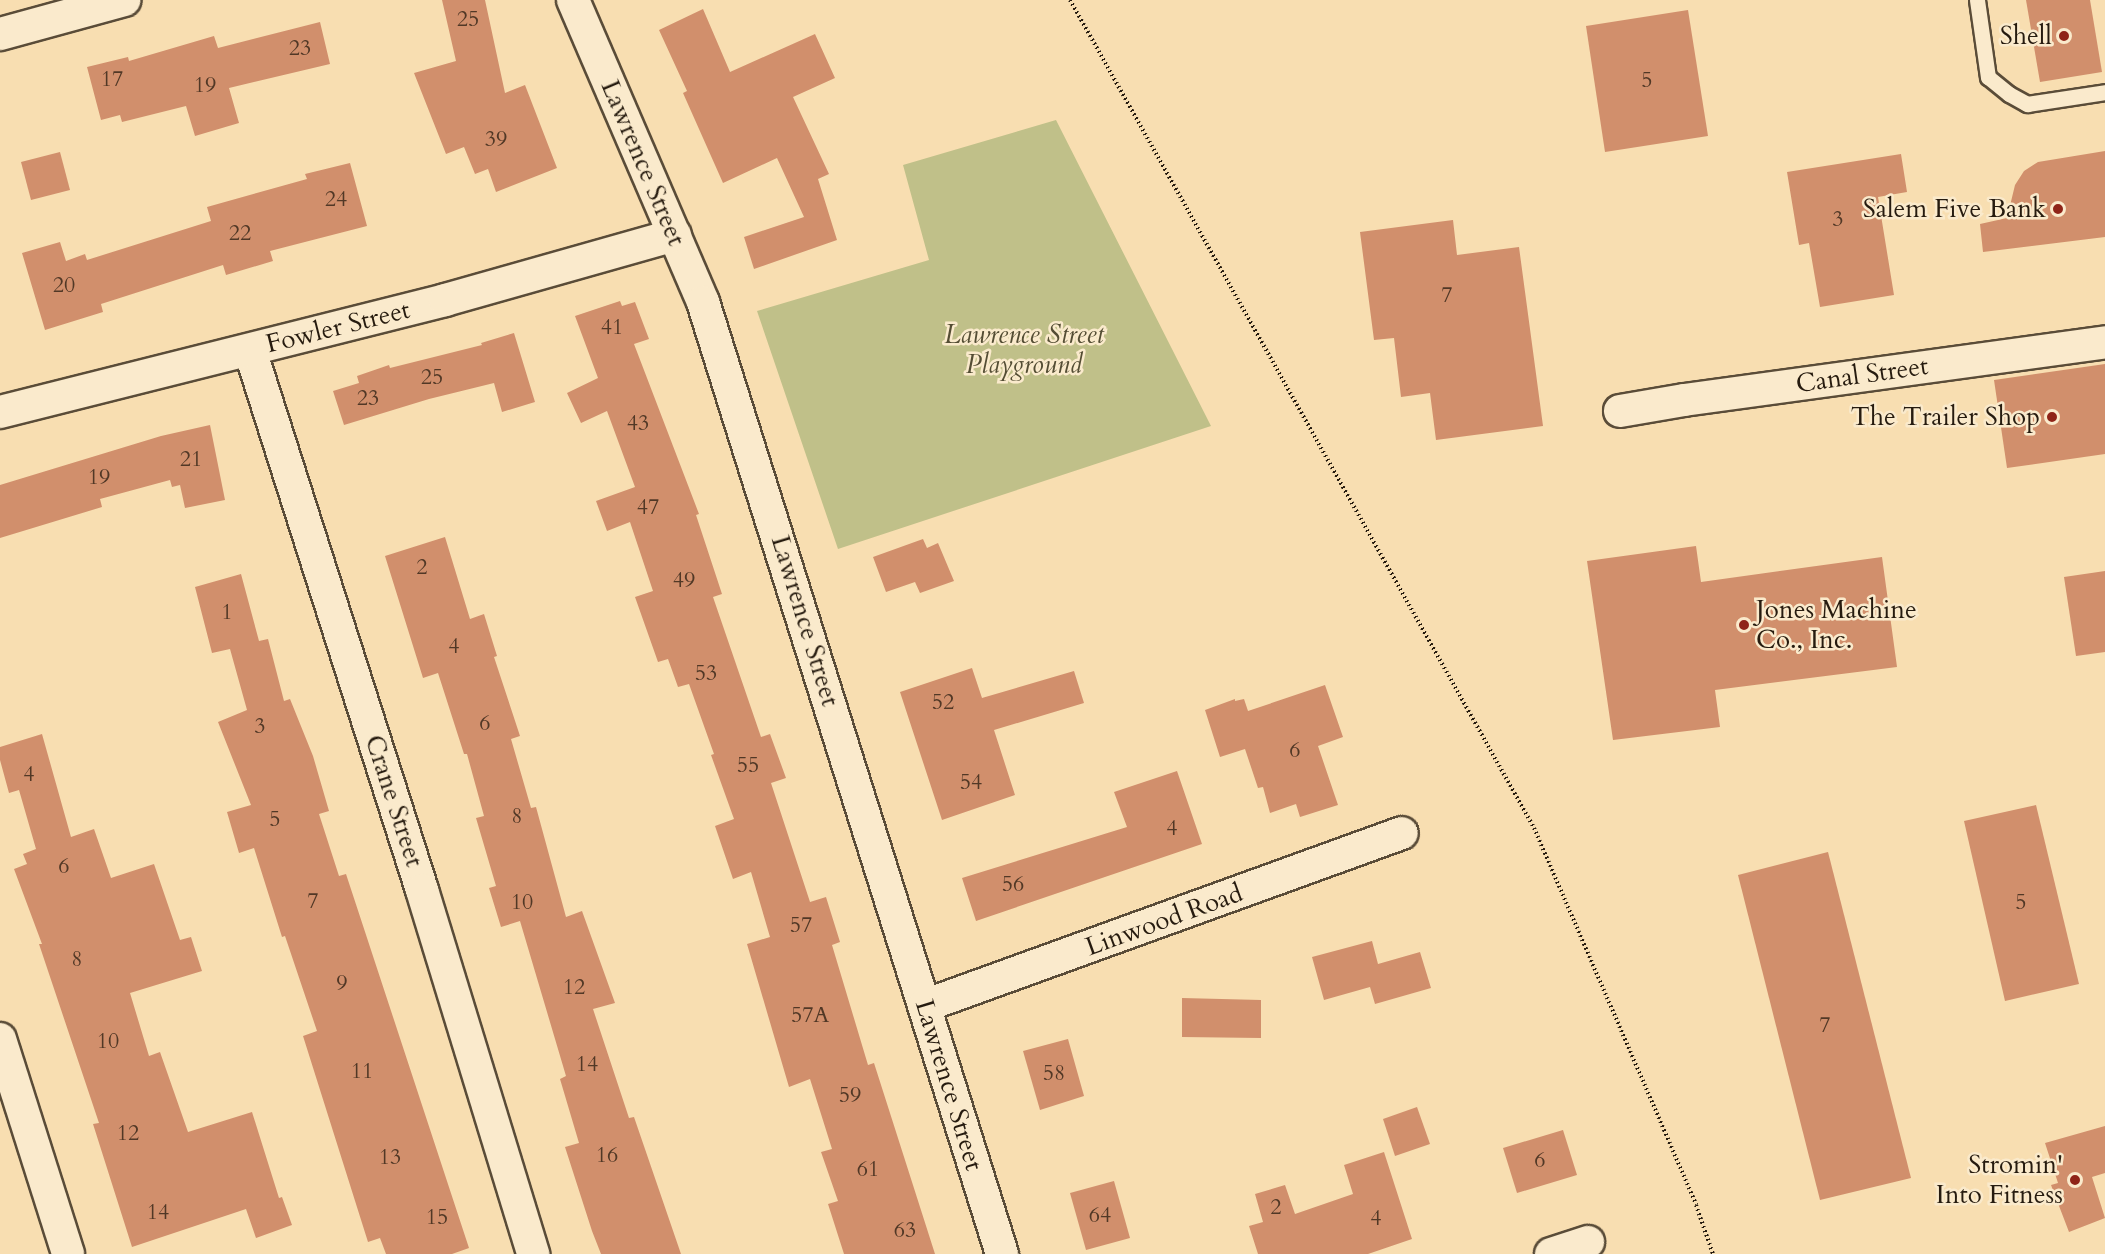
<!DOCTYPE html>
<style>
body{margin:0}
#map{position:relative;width:2105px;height:1254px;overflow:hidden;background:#f8deb1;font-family:Cardo,serif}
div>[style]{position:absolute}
.green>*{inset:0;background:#c0c089}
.building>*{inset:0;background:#d18f6c}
.path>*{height:4px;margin-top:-2px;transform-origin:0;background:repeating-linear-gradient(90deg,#261b0f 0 1.5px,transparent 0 4.5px)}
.roads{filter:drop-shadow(2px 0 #5a4c38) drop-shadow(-2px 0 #5a4c38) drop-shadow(0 2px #5a4c38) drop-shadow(0 -2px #5a4c38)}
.lane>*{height:15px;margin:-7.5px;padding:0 7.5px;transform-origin:7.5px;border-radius:7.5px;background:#faeacc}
.street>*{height:32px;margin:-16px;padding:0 16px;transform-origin:16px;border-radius:16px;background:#faeacc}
.dots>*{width:16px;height:16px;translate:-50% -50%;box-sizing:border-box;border:3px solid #faeacc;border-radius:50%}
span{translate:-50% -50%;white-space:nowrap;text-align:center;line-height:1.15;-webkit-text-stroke:5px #faeacc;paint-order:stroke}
.number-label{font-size:22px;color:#513826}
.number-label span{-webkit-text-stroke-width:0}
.poi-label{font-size:26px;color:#261b0f}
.right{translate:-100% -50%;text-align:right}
.left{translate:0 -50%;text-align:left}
.street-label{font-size:26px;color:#261b0f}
.park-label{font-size:26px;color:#544d34;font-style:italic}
</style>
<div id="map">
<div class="green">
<div style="clip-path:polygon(1056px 120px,1211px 426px,838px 549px,757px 311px,929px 260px,903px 165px)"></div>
</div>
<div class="building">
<div style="clip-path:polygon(442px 0,485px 0,505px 93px,525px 85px,557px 168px,496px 192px,488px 169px,475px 174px,464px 147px,446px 154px,414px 73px,456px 61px)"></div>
<div style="clip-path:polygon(2026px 0,2090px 0,2102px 72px,2040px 82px)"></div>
<div style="clip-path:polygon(703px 9px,730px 72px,815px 34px,835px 78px,793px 97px,829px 174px,818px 179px,837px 240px,754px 269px,744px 237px,804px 217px,777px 158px,723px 183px,683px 93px,687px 91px,659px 30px)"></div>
<div style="clip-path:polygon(1688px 10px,1708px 136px,1605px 152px,1586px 26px)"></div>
<div style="clip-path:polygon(320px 22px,330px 64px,229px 88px,239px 123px,195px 136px,186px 106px,122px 122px,120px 115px,101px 120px,87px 67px,128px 57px,129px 61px,214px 36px,218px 48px)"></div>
<div style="clip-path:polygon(2105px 151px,2105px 237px,1983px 252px,1980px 224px,2007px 218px,2015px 185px,2024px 171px,2038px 162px)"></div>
<div style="clip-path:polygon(60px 152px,70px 190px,31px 200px,21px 162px)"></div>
<div style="clip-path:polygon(1901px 154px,1907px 192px,1878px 197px,1894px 295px,1820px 307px,1809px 243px,1799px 245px,1787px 172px)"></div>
<div style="clip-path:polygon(350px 163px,367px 226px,270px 251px,273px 261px,226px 275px,223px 265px,101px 304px,103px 312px,45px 330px,22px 253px,60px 242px,66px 261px,85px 254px,87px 260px,211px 221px,207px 207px,307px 179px,305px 174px)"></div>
<div style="clip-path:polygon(1453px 220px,1457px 255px,1519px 247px,1543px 426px,1436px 440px,1430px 393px,1401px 397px,1394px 338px,1374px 340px,1360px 232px)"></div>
<div style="clip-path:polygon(620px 301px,622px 306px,635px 302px,649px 339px,634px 344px,699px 514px,696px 515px,722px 594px,713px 597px,761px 737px,770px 734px,786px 778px,771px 783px,810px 902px,826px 897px,840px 942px,832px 945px,868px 1065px,874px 1063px,935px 1254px,844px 1254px,828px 1204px,838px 1201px,821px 1152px,832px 1149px,810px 1079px,789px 1087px,747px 944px,770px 937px,751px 872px,733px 879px,715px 826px,734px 819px,711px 755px,714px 754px,689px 684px,678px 687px,668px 659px,658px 662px,635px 597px,653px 591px,630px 522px,607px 531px,596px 501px,635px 487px,607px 411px,581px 423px,567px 393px,598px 378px,575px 316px)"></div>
<div style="clip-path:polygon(514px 333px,535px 402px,502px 412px,494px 383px,429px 399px,344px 425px,333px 391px,359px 383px,357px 376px,389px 365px,390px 368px,482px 345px,481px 343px)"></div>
<div style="clip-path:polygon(2105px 364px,2105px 454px,2007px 468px,1994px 380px)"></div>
<div style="clip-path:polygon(210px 425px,225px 500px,185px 508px,180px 485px,172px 487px,170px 480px,100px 499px,102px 507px,0 538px,0 485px,161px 436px)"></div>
<div style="clip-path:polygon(445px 537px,470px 619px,484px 614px,497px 656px,494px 657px,520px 736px,511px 739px,531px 808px,536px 807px,566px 917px,582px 911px,615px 1003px,593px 1009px,629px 1118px,634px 1117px,681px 1254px,601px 1254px,592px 1231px,565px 1147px,579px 1143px,560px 1079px,566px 1076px,520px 921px,501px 927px,489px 888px,496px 886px,476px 818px,484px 816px,467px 754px,464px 754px,438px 673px,423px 678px,385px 556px)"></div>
<div style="clip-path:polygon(923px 539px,927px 548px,938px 543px,954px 581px,920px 593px,915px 582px,886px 592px,873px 557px)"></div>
<div style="clip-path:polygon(1696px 546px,1701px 582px,1882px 557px,1897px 667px,1715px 690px,1720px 727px,1613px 740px,1587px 561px)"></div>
<div style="clip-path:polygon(2105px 571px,2105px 652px,2076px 656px,2064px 577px)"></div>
<div style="clip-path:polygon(241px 574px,259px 641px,268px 639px,284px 701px,290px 699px,313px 756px,329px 811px,319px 814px,339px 876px,346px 874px,469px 1248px,452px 1254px,386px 1254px,380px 1238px,368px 1242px,303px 1036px,317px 1031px,285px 936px,282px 937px,254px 848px,239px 853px,227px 812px,251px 805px,218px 722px,247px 710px,230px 649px,212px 653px,195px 587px)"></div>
<div style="clip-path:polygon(972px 668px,982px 698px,1074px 671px,1084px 703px,994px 730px,1015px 795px,942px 820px,900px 692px)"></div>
<div style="clip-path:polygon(1325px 685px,1343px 737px,1318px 746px,1338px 805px,1300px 817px,1296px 804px,1270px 813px,1263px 787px,1258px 788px,1245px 749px,1220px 757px,1205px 710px,1235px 699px,1235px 701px,1244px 699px,1248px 711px)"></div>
<div style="clip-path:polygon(42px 734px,71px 837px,94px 829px,111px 878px,154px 864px,180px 940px,191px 937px,202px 971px,130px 993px,149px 1056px,160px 1052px,188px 1132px,252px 1112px,279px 1198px,282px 1197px,292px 1225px,256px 1238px,246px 1209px,132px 1247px,93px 1124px,99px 1123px,39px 944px,42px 944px,14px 869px,27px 864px,23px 854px,36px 849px,19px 790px,9px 793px,0 760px,0 747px)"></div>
<div style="clip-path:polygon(1177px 771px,1202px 844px,976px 921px,962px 878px,1127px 827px,1114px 792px)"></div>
<div style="clip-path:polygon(2036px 805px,2079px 984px,2005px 1001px,1964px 821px)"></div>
<div style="clip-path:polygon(1828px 852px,1911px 1178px,1820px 1200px,1738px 875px)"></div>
<div style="clip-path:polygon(1372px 941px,1378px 964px,1420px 952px,1431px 988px,1375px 1004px,1370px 987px,1324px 1000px,1312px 957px)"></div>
<div style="clip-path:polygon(1182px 998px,1261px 1000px,1261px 1038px,1182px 1037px)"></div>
<div style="clip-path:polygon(1068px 1039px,1084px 1096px,1040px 1110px,1023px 1051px)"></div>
<div style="clip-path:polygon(1417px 1107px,1430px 1144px,1395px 1156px,1383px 1119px)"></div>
<div style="clip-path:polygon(2105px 1126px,2105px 1173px,2092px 1177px,2105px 1218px,2069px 1232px,2051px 1185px,2058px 1183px,2045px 1143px)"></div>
<div style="clip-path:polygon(1563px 1130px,1577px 1175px,1517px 1193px,1503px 1148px)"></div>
<div style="clip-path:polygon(1384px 1152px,1412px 1239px,1368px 1254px,1258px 1254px,1249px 1226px,1263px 1222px,1255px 1194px,1285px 1185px,1295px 1214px,1353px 1194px,1344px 1165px)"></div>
<div style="clip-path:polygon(1114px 1181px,1130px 1238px,1086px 1250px,1070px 1193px)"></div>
</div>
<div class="path">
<div style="left:1070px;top:0;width:949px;rotate:60.73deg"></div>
<div style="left:1534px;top:828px;width:410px;rotate:66.7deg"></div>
<div style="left:1696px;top:1205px;width:52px;rotate:70.9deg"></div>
</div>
<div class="roads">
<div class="lane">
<div style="left:1977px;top:0;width:78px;rotate:81.9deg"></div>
<div style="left:1988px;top:77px;width:27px;rotate:39deg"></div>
<div style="left:2009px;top:94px;width:21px;rotate:29deg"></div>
<div style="left:2027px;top:104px;width:79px;rotate:-8.7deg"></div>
</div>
<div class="street">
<div style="left:573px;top:0;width:329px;rotate:66.7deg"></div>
<div style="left:703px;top:302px;width:998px;rotate:72.56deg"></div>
<div style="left:0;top:34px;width:129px;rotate:-15.3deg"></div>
<div style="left:250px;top:350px;width:567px;rotate:72.33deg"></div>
<div style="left:422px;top:890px;width:381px;rotate:73deg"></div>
<div style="left:1620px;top:411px;width:65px;rotate:-9.8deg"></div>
<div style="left:1684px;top:400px;width:425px;rotate:-7.8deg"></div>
<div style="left:0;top:412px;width:459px;rotate:-14.1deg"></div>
<div style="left:445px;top:300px;width:239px;rotate:-15.8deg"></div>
<div style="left:924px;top:1006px;width:508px;rotate:-19.9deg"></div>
<div style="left:0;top:1039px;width:225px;rotate:72.4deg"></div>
<div style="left:1551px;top:1254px;width:39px;rotate:-18deg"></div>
</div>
</div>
<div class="dots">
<div style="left:2064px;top:36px;background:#8f2418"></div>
<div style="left:2058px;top:209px;background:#8f2418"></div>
<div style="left:2052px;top:417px;background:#8f2418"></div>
<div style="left:1744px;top:625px;background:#8f2418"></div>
<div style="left:2075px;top:1180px;background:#8f2418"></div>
</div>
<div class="number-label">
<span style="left:468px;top:20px">25</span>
<span style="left:300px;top:49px">23</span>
<span style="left:112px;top:80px">17</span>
<span style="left:1647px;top:81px">5</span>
<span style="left:205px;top:86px">19</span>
<span style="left:496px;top:140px">39</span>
<span style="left:336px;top:200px">24</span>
<span style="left:1838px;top:220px">3</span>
<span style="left:240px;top:234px">22</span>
<span style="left:64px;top:286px">20</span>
<span style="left:1447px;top:296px">7</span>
<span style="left:612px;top:328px">41</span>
<span style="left:432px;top:378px">25</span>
<span style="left:368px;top:399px">23</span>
<span style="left:638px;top:424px">43</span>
<span style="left:191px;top:460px">21</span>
<span style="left:99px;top:478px">19</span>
<span style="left:648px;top:508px">47</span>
<span style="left:422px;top:568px">2</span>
<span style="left:684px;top:581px">49</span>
<span style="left:227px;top:613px">1</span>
<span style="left:454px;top:647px">4</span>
<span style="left:706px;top:674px">53</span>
<span style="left:943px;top:703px">52</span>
<span style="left:485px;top:724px">6</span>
<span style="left:260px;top:727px">3</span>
<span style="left:1295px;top:751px">6</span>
<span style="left:748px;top:766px">55</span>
<span style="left:29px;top:775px">4</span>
<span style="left:971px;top:783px">54</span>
<span style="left:517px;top:817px">8</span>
<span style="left:275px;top:820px">5</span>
<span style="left:1172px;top:829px">4</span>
<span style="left:64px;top:867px">6</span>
<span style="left:1013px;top:885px">56</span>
<span style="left:313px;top:902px">7</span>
<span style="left:522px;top:903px">10</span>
<span style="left:2021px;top:903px">5</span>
<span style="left:801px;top:926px">57</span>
<span style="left:77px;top:960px">8</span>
<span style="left:342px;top:984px">9</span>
<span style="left:574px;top:988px">12</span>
<span style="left:810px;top:1016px">57A</span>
<span style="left:1825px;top:1026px">7</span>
<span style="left:108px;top:1042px">10</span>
<span style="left:587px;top:1065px">14</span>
<span style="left:362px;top:1072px">11</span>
<span style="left:1054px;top:1074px">58</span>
<span style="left:850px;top:1096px">59</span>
<span style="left:128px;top:1134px">12</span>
<span style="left:607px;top:1156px">16</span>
<span style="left:390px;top:1158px">13</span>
<span style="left:1540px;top:1161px">6</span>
<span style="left:868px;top:1170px">61</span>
<span style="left:1276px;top:1208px">2</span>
<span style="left:158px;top:1213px">14</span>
<span style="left:1100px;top:1216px">64</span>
<span style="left:437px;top:1218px">15</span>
<span style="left:1376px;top:1219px">4</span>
<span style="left:905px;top:1231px">63</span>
</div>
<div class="poi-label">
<span class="right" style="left:2052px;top:36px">Shell</span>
<span class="right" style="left:2046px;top:209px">Salem Five Bank</span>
<span class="right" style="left:2040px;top:417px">The Trailer Shop</span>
<span class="left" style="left:1756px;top:625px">Jones Machine<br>Co., Inc.</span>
<span class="right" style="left:2063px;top:1180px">Stromin'<br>Into Fitness</span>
</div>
<div class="street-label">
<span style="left:643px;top:163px;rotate:67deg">Lawrence Street</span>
<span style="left:338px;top:327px;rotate:-14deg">Fowler Street</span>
<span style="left:1862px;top:375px;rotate:-8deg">Canal Street</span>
<span style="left:805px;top:621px;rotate:73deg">Lawrence Street</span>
<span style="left:394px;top:801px;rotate:72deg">Crane Street</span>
<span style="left:1164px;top:920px;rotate:-20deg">Linwood Road</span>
<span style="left:949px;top:1085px;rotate:73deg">Lawrence Street</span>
</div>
<div class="park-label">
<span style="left:1024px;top:350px">Lawrence Street<br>Playground</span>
</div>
</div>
